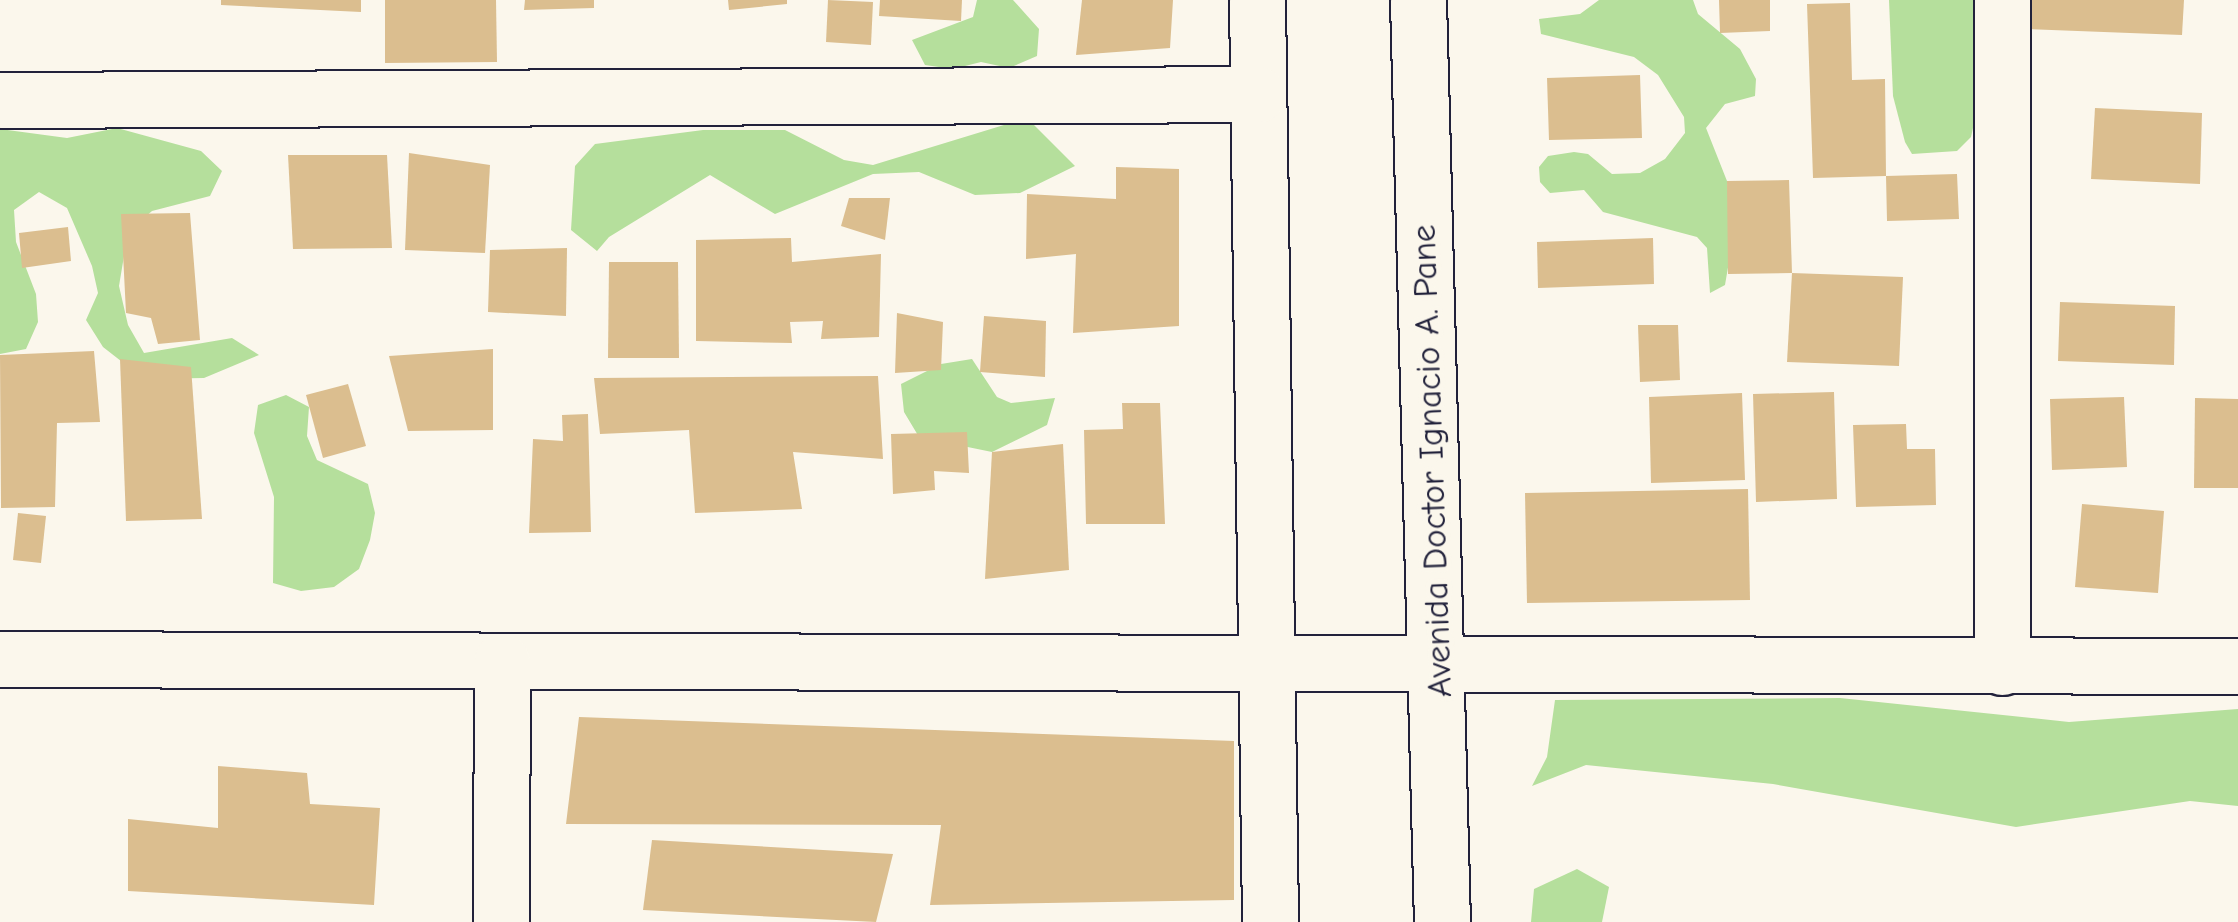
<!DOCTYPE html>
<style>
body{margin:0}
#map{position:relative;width:2238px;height:922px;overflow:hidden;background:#fbf7ec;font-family:"Comic Neue",sans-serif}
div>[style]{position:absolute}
.green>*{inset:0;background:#b5df9c}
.building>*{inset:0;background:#dbbe8f}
.roads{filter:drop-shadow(2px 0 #22223b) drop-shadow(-2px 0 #22223b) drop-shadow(0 2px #22223b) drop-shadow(0 -2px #22223b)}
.minor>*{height:55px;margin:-27.5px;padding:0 27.5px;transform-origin:27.5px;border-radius:27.5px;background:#fbf7ec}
span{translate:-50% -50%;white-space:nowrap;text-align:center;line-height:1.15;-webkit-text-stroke:10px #fbf7ec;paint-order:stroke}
.street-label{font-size:35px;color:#22223b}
</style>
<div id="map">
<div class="green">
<div style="clip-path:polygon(977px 0,1013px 0,1039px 29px,1037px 56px,1009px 68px,981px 62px,953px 69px,925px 65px,912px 40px,973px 17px)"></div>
<div style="clip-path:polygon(1599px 0,1693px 0,1698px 14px,1740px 49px,1756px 79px,1755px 96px,1725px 104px,1706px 128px,1727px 181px,1733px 238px,1725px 285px,1710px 293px,1707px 248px,1697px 237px,1603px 212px,1584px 190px,1550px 193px,1540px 182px,1539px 167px,1548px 156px,1574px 152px,1588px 154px,1612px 174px,1640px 173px,1665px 159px,1685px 133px,1684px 117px,1658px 75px,1634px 57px,1541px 34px,1539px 19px,1580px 14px)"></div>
<div style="clip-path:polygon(1889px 0,1977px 0,1975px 119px,1971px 137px,1957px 151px,1912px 154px,1905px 142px,1893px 96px)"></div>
<div style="clip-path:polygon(1017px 121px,1032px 123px,1075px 166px,1020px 193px,975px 195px,919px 172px,873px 174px,775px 214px,710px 175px,609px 237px,597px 251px,571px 230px,575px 166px,595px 144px,703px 130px,785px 130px,844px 160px,873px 165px)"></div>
<div style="clip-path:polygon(117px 128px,201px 151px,222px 171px,210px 196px,152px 211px,128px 232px,119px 286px,128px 325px,144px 353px,232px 338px,259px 355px,204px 378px,144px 379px,103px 347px,86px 320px,98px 293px,92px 266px,67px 208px,39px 192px,14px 210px,16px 242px,36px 294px,38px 322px,26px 349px,0 354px,0 129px,67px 138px)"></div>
<div style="clip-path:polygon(972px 359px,997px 397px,1011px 403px,1055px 398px,1047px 425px,992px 452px,919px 437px,904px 412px,901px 384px,941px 364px)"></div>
<div style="clip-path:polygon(286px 395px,309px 407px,307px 436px,317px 460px,368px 484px,375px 513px,370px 540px,359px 569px,334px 587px,301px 591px,273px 583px,274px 497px,254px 433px,258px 405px)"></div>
<div style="clip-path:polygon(1840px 698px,2069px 722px,2238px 709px,2238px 806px,2190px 801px,2016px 827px,1773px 784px,1586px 765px,1532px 786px,1547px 757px,1555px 700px)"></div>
<div style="clip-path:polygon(1577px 869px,1609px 887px,1602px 922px,1531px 922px,1534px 889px)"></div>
</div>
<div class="building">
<div style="clip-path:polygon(221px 0,361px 0,361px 12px,221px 5px)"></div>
<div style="clip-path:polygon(385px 0,496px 0,497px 62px,385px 63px)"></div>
<div style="clip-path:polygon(525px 0,594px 0,594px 8px,524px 10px)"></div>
<div style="clip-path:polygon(728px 0,787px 0,787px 4px,729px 10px)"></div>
<div style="clip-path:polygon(828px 0,873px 2px,871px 45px,826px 42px)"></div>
<div style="clip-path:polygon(880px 0,962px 0,961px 21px,879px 16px)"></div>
<div style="clip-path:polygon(1082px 0,1173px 0,1170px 48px,1076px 55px)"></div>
<div style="clip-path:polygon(1719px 0,1770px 0,1770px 31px,1720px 33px)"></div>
<div style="clip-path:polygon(2029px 0,2184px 0,2182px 35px,2028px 29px)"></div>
<div style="clip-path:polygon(1850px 3px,1852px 80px,1885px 79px,1886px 176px,1957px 174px,1959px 219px,1887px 221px,1886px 176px,1813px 178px,1807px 4px)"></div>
<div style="clip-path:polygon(1640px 75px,1642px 138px,1549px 140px,1547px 78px)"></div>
<div style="clip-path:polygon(2095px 108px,2202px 113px,2200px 184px,2091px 179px)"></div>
<div style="clip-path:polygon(409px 153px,490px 165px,485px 253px,405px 250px)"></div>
<div style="clip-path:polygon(288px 155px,387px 155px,392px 248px,293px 249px)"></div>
<div style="clip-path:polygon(1116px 167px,1179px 169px,1179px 326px,1073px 333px,1076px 254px,1026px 259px,1027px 194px,1116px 199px)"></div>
<div style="clip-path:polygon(1789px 180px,1792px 273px,1728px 274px,1727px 181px)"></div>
<div style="clip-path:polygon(849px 198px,890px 198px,885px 240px,841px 226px)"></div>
<div style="clip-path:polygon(190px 213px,200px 340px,158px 344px,151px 318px,126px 313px,121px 214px)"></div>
<div style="clip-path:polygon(68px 227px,71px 261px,22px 268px,19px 233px)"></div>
<div style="clip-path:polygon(791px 238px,792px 262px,881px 254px,879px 337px,821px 339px,823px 321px,790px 322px,792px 343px,696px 341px,696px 240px)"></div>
<div style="clip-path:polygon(1653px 238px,1654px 284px,1538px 288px,1537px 242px)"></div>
<div style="clip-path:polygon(567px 248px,566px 316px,488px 312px,490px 250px)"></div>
<div style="clip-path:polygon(609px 262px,678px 262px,679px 358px,608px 358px)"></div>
<div style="clip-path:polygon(1792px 273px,1903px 277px,1899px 366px,1787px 362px)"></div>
<div style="clip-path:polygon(2060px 302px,2175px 306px,2174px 365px,2058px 361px)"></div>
<div style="clip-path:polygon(897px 313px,943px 322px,941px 370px,895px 373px)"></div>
<div style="clip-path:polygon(984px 316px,1046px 321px,1045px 377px,980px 372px)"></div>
<div style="clip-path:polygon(1638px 325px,1678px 325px,1680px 380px,1640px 382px)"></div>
<div style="clip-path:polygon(493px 349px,493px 430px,408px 431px,389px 356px)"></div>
<div style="clip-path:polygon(94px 351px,100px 422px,57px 423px,55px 507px,1px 508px,0 355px)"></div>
<div style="clip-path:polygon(120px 359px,191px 367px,202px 519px,126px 521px)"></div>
<div style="clip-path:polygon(878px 376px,883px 459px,793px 452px,802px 509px,695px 513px,689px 430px,600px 434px,594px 378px)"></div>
<div style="clip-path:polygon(348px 384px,366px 446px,323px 458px,306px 395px)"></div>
<div style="clip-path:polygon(1834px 392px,1837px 499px,1756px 502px,1753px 394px)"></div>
<div style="clip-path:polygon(1742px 393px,1745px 480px,1651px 483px,1649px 397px)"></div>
<div style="clip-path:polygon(2124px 397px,2127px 467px,2052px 470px,2050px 399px)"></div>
<div style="clip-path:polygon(2195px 398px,2238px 399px,2238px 488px,2194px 488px)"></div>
<div style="clip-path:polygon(1122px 403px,1160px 403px,1165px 524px,1086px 524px,1084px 430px,1123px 429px)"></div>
<div style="clip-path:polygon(588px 414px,591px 532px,529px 533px,533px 439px,563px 441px,562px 415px)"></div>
<div style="clip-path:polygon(1906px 424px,1907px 449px,1935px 449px,1936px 505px,1856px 507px,1853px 425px)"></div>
<div style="clip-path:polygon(967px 432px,969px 473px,934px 471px,935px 490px,893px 494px,891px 434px)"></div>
<div style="clip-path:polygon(1063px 444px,1069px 570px,985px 579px,992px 452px)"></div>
<div style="clip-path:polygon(1748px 489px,1750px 600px,1527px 603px,1525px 493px)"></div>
<div style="clip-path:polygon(2082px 504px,2164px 511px,2158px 593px,2075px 587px)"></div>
<div style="clip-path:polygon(18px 513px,46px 516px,41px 563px,13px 560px)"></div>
<div style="clip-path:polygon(579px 717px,1234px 741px,1234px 900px,930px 905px,941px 825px,566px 824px)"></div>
<div style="clip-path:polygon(218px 766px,307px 773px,310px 804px,380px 808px,374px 905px,128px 891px,128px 819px,218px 828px)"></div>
<div style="clip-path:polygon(652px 840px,893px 854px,876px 922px,643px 910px)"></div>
</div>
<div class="roads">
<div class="minor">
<div style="left:1257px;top:0;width:922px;rotate:89.19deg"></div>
<div style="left:1418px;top:0;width:922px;rotate:88.51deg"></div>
<div style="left:2002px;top:0;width:667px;rotate:90deg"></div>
<div style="left:0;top:100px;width:1258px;rotate:-0.27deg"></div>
<div style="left:0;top:659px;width:2238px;rotate:0.18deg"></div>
<div style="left:501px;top:922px;width:261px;rotate:-89.8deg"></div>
</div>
</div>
<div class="street-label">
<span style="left:1432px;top:461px;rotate:-92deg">Avenida Doctor Ignacio A. Pane</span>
</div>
</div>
